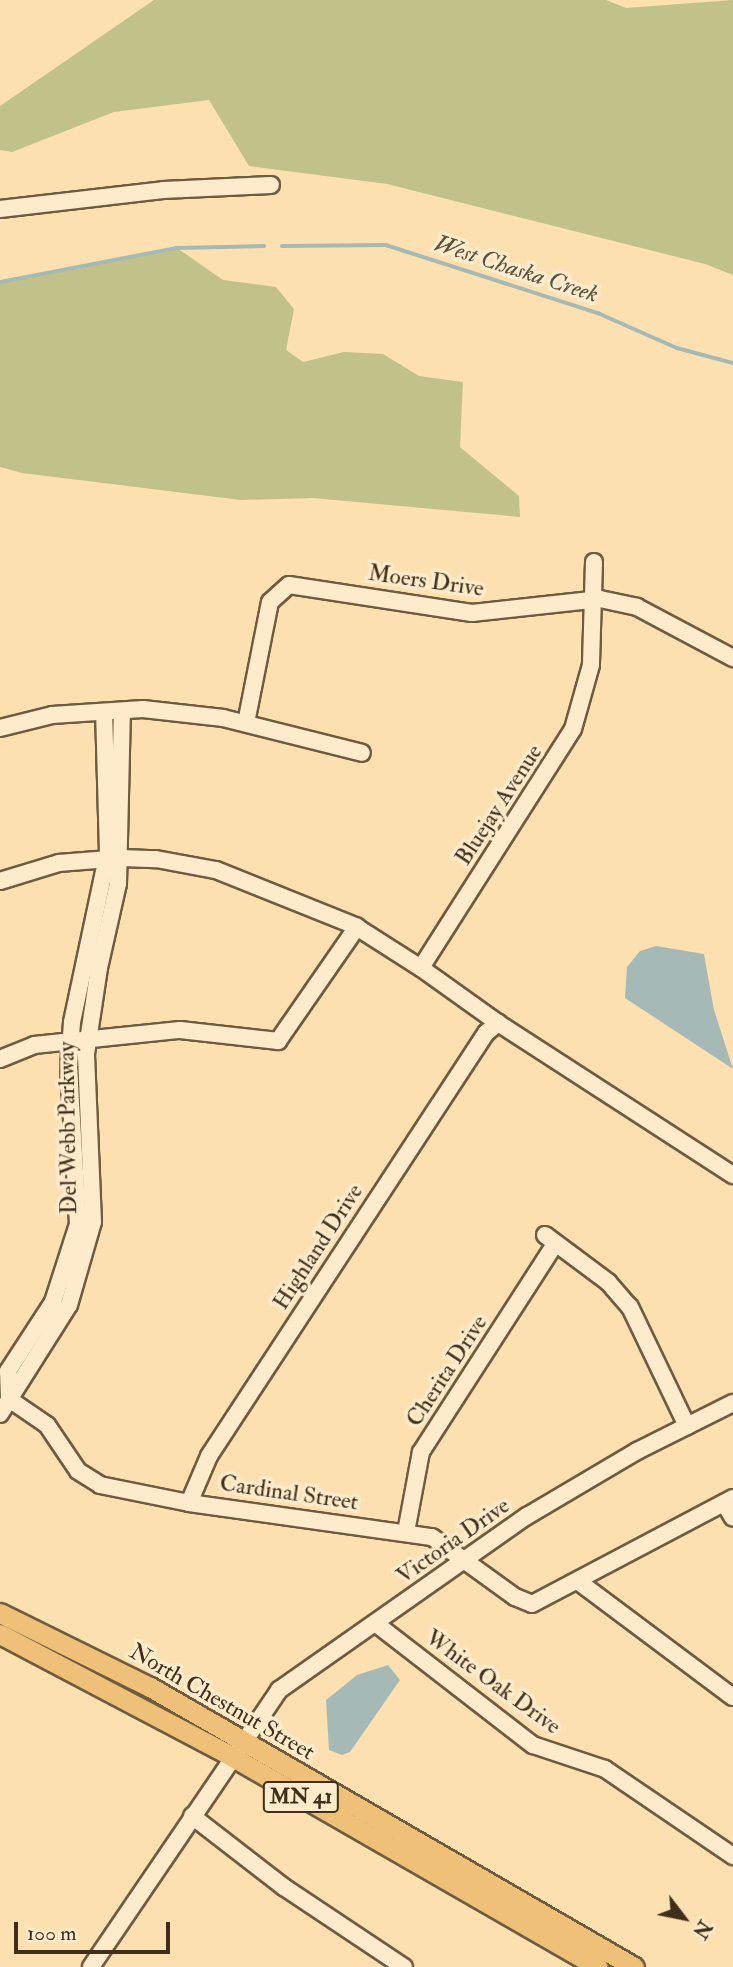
<!DOCTYPE html>
<style>
body{margin:0}
#map{position:relative;width:733px;height:1967px;overflow:hidden;background:#fde0b0;font-family:"IM FELL Double Pica",serif}
div>[style]{position:absolute}
.green>*{inset:0;background:#c1c28a}
.water>*{inset:0;background:#a5bab7}
.stream>*{height:3.5px;margin:-1.75px;padding:0 1.75px;transform-origin:1.75px;border-radius:1.75px;background:#a5bab7}
.roads{filter:drop-shadow(2px 0 #6e5b40) drop-shadow(-2px 0 #6e5b40) drop-shadow(0 2px #6e5b40) drop-shadow(0 -2px #6e5b40)}
.minor>*{height:16px;margin:-8px;padding:0 8px;transform-origin:8px;border-radius:8px;background:#feebcc}
.major>*{height:19px;margin:-9.5px;padding:0 9.5px;transform-origin:9.5px;border-radius:9.5px;background:#eec078}
span{translate:-50% -50%;white-space:nowrap;text-align:center;line-height:1.15;-webkit-text-stroke:7px #feebcc;paint-order:stroke}
.shield-label span{padding:2px 5px;background:#feebcc;border:2px solid;border-radius:5px;-webkit-text-stroke-width:0}
.shield-label{font-size:21px;color:#3f2f1a;font-weight:700}
.street-label{font-size:23px;color:#3f2f1a}
.water-label{font-size:24px;color:#585241;font-style:italic}
.north{position:absolute;left:649px;top:1883px;width:70px;height:70px;-webkit-text-stroke:5px #feebcc;paint-order:stroke;rotate:122deg;font-size:19px;font-weight:700;line-height:28px;text-align:center;color:#3f2f1a}
.north::after{content:'';display:block;margin:auto;width:24px;height:32px;background:#3f2f1a;clip-path:polygon(50% 0,100% 100%,50% 72%,0 100%)}
.scale{position:absolute;left:14px;top:1922px;width:156px;height:32px;box-sizing:border-box;border:4px solid #3f2f1a;border-top:0;padding-left:9px;font-size:21px;line-height:24px;white-space:nowrap;color:#3f2f1a;-webkit-text-stroke:5px #feebcc;paint-order:stroke}
</style>
<div id="map">
<div class="green">
<div style="clip-path:polygon(154px 0,606px 0,626px 8px,733px 0,733px 275px,705px 264px,387px 184px,249px 166px,209px 100px,114px 112px,12px 152px,0 150px,0 106px)"></div>
<div style="clip-path:polygon(177px 248px,223px 280px,276px 287px,294px 309px,286px 350px,303px 362px,344px 352px,383px 354px,419px 376px,463px 382px,460px 447px,519px 496px,520px 517px,313px 498px,241px 500px,22px 473px,0 467px,0 283px)"></div>
</div>
<div class="water">
<div style="clip-path:polygon(656px 946px,704px 954px,714px 1010px,733px 1069px,625px 998px,627px 967px,640px 951px)"></div>
<div style="clip-path:polygon(388px 1665px,400px 1680px,350px 1752px,342px 1755px,329px 1750px,326px 1700px,357px 1675px)"></div>
</div>
<div class="stream">
<div style="left:282px;top:246px;width:104px;rotate:-0.6deg"></div>
<div style="left:386px;top:245px;width:223px;rotate:17.8deg"></div>
<div style="left:598px;top:313px;width:86px;rotate:23.9deg"></div>
<div style="left:677px;top:348px;width:58px;rotate:15deg"></div>
<div style="left:0;top:282px;width:180px;rotate:-10.9deg"></div>
<div style="left:177px;top:248px;width:87px;rotate:-1.3deg"></div>
</div>
<div class="roads">
<div class="minor">
<div style="left:0;top:209px;width:164px;rotate:-6.6deg"></div>
<div style="left:163px;top:190px;width:108px;rotate:-2.7deg"></div>
<div style="left:594px;top:562px;width:103px;rotate:91.7deg"></div>
<div style="left:591px;top:665px;width:66px;rotate:105.7deg"></div>
<div style="left:573px;top:729px;width:283px;rotate:122.5deg"></div>
<div style="left:421px;top:968px;width:95px;rotate:35.5deg"></div>
<div style="left:498px;top:1023px;width:280px;rotate:32.9deg"></div>
<div style="left:246px;top:723px;width:123px;rotate:-78.8deg"></div>
<div style="left:270px;top:602px;width:25px;rotate:-42deg"></div>
<div style="left:289px;top:585px;width:185px;rotate:8.7deg"></div>
<div style="left:472px;top:613px;width:129px;rotate:-6.2deg"></div>
<div style="left:600px;top:599px;width:38px;rotate:12deg"></div>
<div style="left:637px;top:607px;width:109px;rotate:28deg"></div>
<div style="left:0;top:728px;width:54px;rotate:-14deg"></div>
<div style="left:52px;top:715px;width:91px;rotate:-3.8deg"></div>
<div style="left:143px;top:709px;width:81px;rotate:6.4deg"></div>
<div style="left:223px;top:718px;width:143px;rotate:14.1deg"></div>
<div style="left:0;top:881px;width:62px;rotate:-17deg"></div>
<div style="left:59px;top:863px;width:62px;rotate:-4.6deg"></div>
<div style="left:121px;top:858px;width:35px;rotate:2deg"></div>
<div style="left:156px;top:859px;width:61px;rotate:10.4deg"></div>
<div style="left:216px;top:870px;width:150px;rotate:21.9deg"></div>
<div style="left:355px;top:926px;width:78px;rotate:32.5deg"></div>
<div style="left:0;top:1059px;width:37px;rotate:-22deg"></div>
<div style="left:34px;top:1045px;width:147px;rotate:-5.9deg"></div>
<div style="left:180px;top:1030px;width:99px;rotate:6.4deg"></div>
<div style="left:278px;top:1041px;width:139px;rotate:-55.3deg"></div>
<div style="left:545px;top:1235px;width:79px;rotate:36.7deg"></div>
<div style="left:608px;top:1282px;width:33px;rotate:49deg"></div>
<div style="left:630px;top:1307px;width:132px;rotate:64.4deg"></div>
<div style="left:9px;top:1399px;width:46px;rotate:34.4deg"></div>
<div style="left:47px;top:1425px;width:55px;rotate:56deg"></div>
<div style="left:78px;top:1471px;width:26px;rotate:32deg"></div>
<div style="left:100px;top:1485px;width:91px;rotate:11.4deg"></div>
<div style="left:189px;top:1503px;width:245px;rotate:8deg"></div>
<div style="left:432px;top:1537px;width:102px;rotate:35.9deg"></div>
<div style="left:515px;top:1597px;width:18px;rotate:22deg"></div>
<div style="left:532px;top:1604px;width:227px;rotate:-27.8deg"></div>
<div style="left:9px;top:1399px;width:28px;rotate:-92deg"></div>
<div style="left:8px;top:1371px;width:82px;rotate:-56.9deg"></div>
<div style="left:53px;top:1302px;width:82px;rotate:-72.2deg"></div>
<div style="left:78px;top:1224px;width:157px;rotate:-93.3deg"></div>
<div style="left:69px;top:1067px;width:45px;rotate:-86.2deg"></div>
<div style="left:72px;top:1022px;width:173px;rotate:-78deg"></div>
<div style="left:108px;top:853px;width:141px;rotate:-91.6deg"></div>
<div style="left:0;top:1414px;width:129px;rotate:-57.7deg"></div>
<div style="left:69px;top:1305px;width:86px;rotate:-73.9deg"></div>
<div style="left:93px;top:1222px;width:168px;rotate:-92.4deg"></div>
<div style="left:86px;top:1054px;width:87px;rotate:-81.4deg"></div>
<div style="left:99px;top:968px;width:86px;rotate:-77.3deg"></div>
<div style="left:118px;top:884px;width:173px;rotate:-88.7deg"></div>
<div style="left:189px;top:1503px;width:51px;rotate:-66.9deg"></div>
<div style="left:209px;top:1456px;width:506px;rotate:-56.78deg"></div>
<div style="left:486px;top:1033px;width:16px;rotate:-40deg"></div>
<div style="left:724px;top:1503px;width:17px;rotate:59deg"></div>
<div style="left:406px;top:1532px;width:81px;rotate:-79.4deg"></div>
<div style="left:421px;top:1452px;width:245px;rotate:-57.2deg"></div>
<div style="left:579px;top:1582px;width:192px;rotate:36.8deg"></div>
<div style="left:375px;top:1623px;width:200px;rotate:37.7deg"></div>
<div style="left:533px;top:1745px;width:76px;rotate:18.4deg"></div>
<div style="left:605px;top:1769px;width:155px;rotate:34.2deg"></div>
<div style="left:192px;top:1816px;width:116px;rotate:37.7deg"></div>
<div style="left:284px;top:1887px;width:144px;rotate:33.7deg"></div>
<div style="left:91px;top:1967px;width:335px;rotate:-55.8deg"></div>
<div style="left:279px;top:1690px;width:303px;rotate:-35.1deg"></div>
<div style="left:527px;top:1516px;width:128px;rotate:-30.6deg"></div>
<div style="left:637px;top:1451px;width:107px;rotate:-26.6deg"></div>
</div>
<div class="major">
<div style="left:0;top:1613px;width:167px;rotate:26.3deg"></div>
<div style="left:150px;top:1687px;width:559px;rotate:30.05deg"></div>
<div style="left:0;top:1634px;width:261px;rotate:27.8deg"></div>
<div style="left:231px;top:1756px;width:423px;rotate:29.9deg"></div>
</div>
</div>
<div class="shield-label">
<span style="left:301px;top:1797px">MN 41</span>
</div>
<div class="street-label">
<span style="left:426px;top:581px;rotate:8deg">Moers Drive</span>
<span style="left:499px;top:805px;rotate:-57deg">Bluejay Avenue</span>
<span style="left:68px;top:1128px;rotate:-91deg">Del Webb Parkway</span>
<span style="left:318px;top:1247px;rotate:-57deg">Highland Drive</span>
<span style="left:447px;top:1371px;rotate:-57deg">Cherita Drive</span>
<span style="left:289px;top:1493px;rotate:8deg">Cardinal Street</span>
<span style="left:453px;top:1541px;rotate:-35deg">Victoria Drive</span>
<span style="left:493px;top:1682px;rotate:36deg">White Oak Drive</span>
<span style="left:222px;top:1702px;rotate:30deg">North Chestnut Street</span>
</div>
<div class="water-label">
<span style="left:516px;top:269px;rotate:18deg">West Chaska Creek</span>
</div>
<div class="north">N</div>
<div class="scale">100 m</div>
</div>
